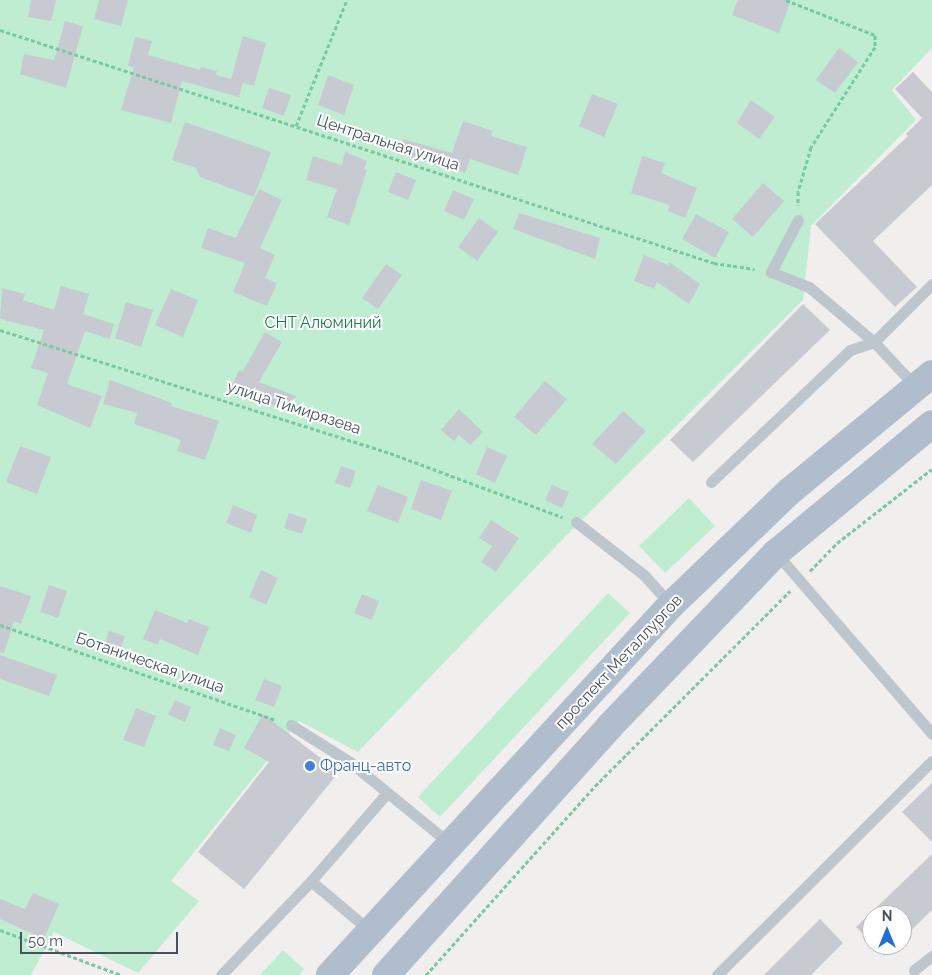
<!DOCTYPE html>
<meta charset="utf-8">
<style>
body{margin:0}
#map{position:relative;width:932px;height:975px;overflow:hidden;background:#f1eeee;font-family:Raleway,sans-serif}
div>[style]{position:absolute}
.green>*{inset:0;background:#bfedd1}
.building>*{inset:0;background:#c8cad1}
.path>*{height:3px;margin-top:-1.5px;transform-origin:0;background:repeating-linear-gradient(90deg,#78c9a2 0 4px,transparent 0 6.5px)}
.lane>*{height:11px;margin:-5.5px;padding:0 5.5px;transform-origin:5.5px;border-radius:5.5px;background:#bdc6cd}
.primary>*{height:28px;margin:-14px;padding:0 14px;transform-origin:14px;border-radius:14px;background:#afbdcc}
.dots>*{width:14px;height:14px;translate:-50% -50%;box-sizing:border-box;border:2px solid #fff;border-radius:50%}
span{translate:-50% -50%;white-space:nowrap;text-align:center;line-height:1.15;-webkit-text-stroke:4px #fff;paint-order:stroke}
.street-label{font-size:16px;color:#47515b}
.park-label{font-size:16px;color:#1b794c}
.shop-label{font-size:16px;color:#366cbe}
.left{translate:0 -50%;text-align:left}
.north{position:absolute;left:862px;top:905px;width:50px;height:50px;box-sizing:border-box;background:#fff;border:1px solid #b5b9bd;border-radius:50%;rotate:0deg;font-size:14px;font-weight:700;line-height:20px;text-align:center;color:#47515b}
.north::after{content:'';display:block;margin:auto;width:18px;height:22px;background:#216ed8;clip-path:polygon(50% 0,100% 100%,50% 72%,0 100%)}
.scale{position:absolute;left:20px;top:932px;width:158px;height:22px;box-sizing:border-box;border:2px solid #47515b;border-top:0;padding-left:6px;font-size:15px;line-height:18px;white-space:nowrap;color:#47515b;-webkit-text-stroke:4px #fff;paint-order:stroke}
</style>
<div id="map">
<div class="green">
<div style="clip-path:polygon(0 0,932px 0,932px 48px,892px 90px,916px 120px,811px 226px,803px 300px,563px 539px,358px 752px,299px 721px,171px 881px,199px 901px,138px 973px,54px 932px,31px 975px,0 975px)"></div>
<div style="clip-path:polygon(689px 498px,715px 526px,665px 573px,639px 546px)"></div>
<div style="clip-path:polygon(608px 593px,630px 613px,440px 817px,418px 797px)"></div>
<div style="clip-path:polygon(283px 950px,304px 969px,299px 975px,260px 975px)"></div>
</div>
<div class="building">
<div style="clip-path:polygon(31px 0,56px 0,51px 21px,28px 17px)"></div>
<div style="clip-path:polygon(99px 0,128px 0,121px 26px,94px 19px)"></div>
<div style="clip-path:polygon(738px 0,791px 0,779px 33px,732px 15px)"></div>
<div style="clip-path:polygon(65px 21px,83px 26px,66px 88px,20px 74px,24px 54px,54px 60px)"></div>
<div style="clip-path:polygon(243px 36px,266px 43px,254px 86px,243px 83px,239px 97px,182px 81px,171px 123px,121px 110px,134px 67px,128px 66px,135px 37px,152px 41px,148px 55px,200px 70px,201px 67px,217px 71px,216px 75px,231px 79px)"></div>
<div style="clip-path:polygon(839px 48px,858px 62px,835px 93px,816px 80px)"></div>
<div style="clip-path:polygon(913px 72px,932px 92px,932px 185px,873px 241px,917px 287px,895px 307px,815px 224px,908px 136px,906px 134px,922px 118px,895px 89px)"></div>
<div style="clip-path:polygon(328px 75px,354px 85px,344px 115px,318px 105px)"></div>
<div style="clip-path:polygon(269px 88px,291px 95px,284px 116px,262px 108px)"></div>
<div style="clip-path:polygon(592px 94px,618px 104px,604px 137px,579px 126px)"></div>
<div style="clip-path:polygon(751px 100px,775px 117px,759px 139px,737px 123px)"></div>
<div style="clip-path:polygon(463px 121px,493px 131px,491px 136px,527px 147px,518px 175px,470px 159px,465px 173px,399px 154px,403px 139px,452px 153px)"></div>
<div style="clip-path:polygon(185px 122px,271px 152px,254px 197px,200px 177px,196px 168px,172px 160px)"></div>
<div style="clip-path:polygon(345px 152px,367px 161px,364px 169px,367px 170px,349px 225px,327px 217px,337px 189px,306px 180px,313px 156px,342px 165px)"></div>
<div style="clip-path:polygon(642px 156px,665px 163px,661px 173px,697px 188px,685px 218px,668px 211px,670px 205px,631px 193px)"></div>
<div style="clip-path:polygon(396px 172px,416px 180px,408px 200px,388px 192px)"></div>
<div style="clip-path:polygon(763px 183px,784px 201px,753px 237px,732px 219px)"></div>
<div style="clip-path:polygon(259px 189px,282px 200px,260px 248px,275px 255px,265px 278px,277px 283px,267px 306px,233px 292px,245px 263px,201px 248px,208px 228px,236px 238px)"></div>
<div style="clip-path:polygon(453px 190px,474px 199px,464px 220px,444px 211px)"></div>
<div style="clip-path:polygon(519px 213px,600px 238px,595px 259px,513px 229px)"></div>
<div style="clip-path:polygon(696px 214px,729px 232px,715px 258px,682px 239px)"></div>
<div style="clip-path:polygon(479px 218px,498px 232px,477px 261px,458px 247px)"></div>
<div style="clip-path:polygon(644px 255px,668px 265px,669px 262px,700px 284px,689px 304px,657px 282px,654px 289px,634px 281px)"></div>
<div style="clip-path:polygon(386px 264px,402px 275px,378px 309px,362px 298px)"></div>
<div style="clip-path:polygon(61px 286px,89px 294px,83px 314px,114px 324px,110px 339px,85px 331px,67px 384px,102px 396px,90px 428px,37px 405px,48px 373px,31px 368px,44px 330px,0 319px,2px 288px,25px 294px,23px 300px,54px 310px)"></div>
<div style="clip-path:polygon(171px 289px,198px 300px,183px 337px,155px 325px)"></div>
<div style="clip-path:polygon(126px 302px,153px 310px,141px 347px,115px 338px)"></div>
<div style="clip-path:polygon(803px 304px,830px 330px,693px 462px,670px 440px)"></div>
<div style="clip-path:polygon(265px 332px,282px 342px,259px 382px,296px 396px,290px 411px,230px 390px,239px 370px,243px 371px)"></div>
<div style="clip-path:polygon(110px 380px,172px 403px,171px 406px,219px 421px,205px 460px,177px 451px,181px 440px,134px 424px,137px 413px,103px 404px)"></div>
<div style="clip-path:polygon(545px 381px,567px 399px,536px 435px,514px 417px)"></div>
<div style="clip-path:polygon(459px 409px,483px 432px,470px 445px,459px 435px,454px 441px,441px 430px)"></div>
<div style="clip-path:polygon(623px 411px,646px 431px,616px 464px,592px 444px)"></div>
<div style="clip-path:polygon(20px 446px,51px 457px,37px 494px,6px 482px)"></div>
<div style="clip-path:polygon(487px 447px,507px 456px,495px 483px,476px 474px)"></div>
<div style="clip-path:polygon(341px 466px,356px 471px,350px 488px,335px 483px)"></div>
<div style="clip-path:polygon(421px 480px,452px 491px,441px 520px,411px 509px)"></div>
<div style="clip-path:polygon(378px 485px,408px 497px,398px 523px,367px 511px)"></div>
<div style="clip-path:polygon(552px 485px,569px 492px,562px 508px,545px 500px)"></div>
<div style="clip-path:polygon(233px 505px,257px 515px,251px 533px,226px 523px)"></div>
<div style="clip-path:polygon(289px 513px,307px 519px,302px 534px,284px 528px)"></div>
<div style="clip-path:polygon(491px 520px,519px 538px,496px 572px,481px 562px,492px 546px,479px 538px)"></div>
<div style="clip-path:polygon(261px 570px,278px 578px,266px 605px,249px 597px)"></div>
<div style="clip-path:polygon(49px 585px,67px 591px,58px 618px,40px 612px)"></div>
<div style="clip-path:polygon(0 586px,31px 596px,21px 624px,14px 621px,4px 653px,0 652px)"></div>
<div style="clip-path:polygon(362px 594px,379px 601px,372px 620px,354px 613px)"></div>
<div style="clip-path:polygon(155px 610px,187px 623px,189px 619px,209px 627px,198px 655px,160px 639px,158px 645px,143px 639px)"></div>
<div style="clip-path:polygon(109px 631px,125px 636px,118px 657px,102px 651px)"></div>
<div style="clip-path:polygon(0 655px,57px 675px,49px 696px,0 679px)"></div>
<div style="clip-path:polygon(264px 679px,282px 686px,274px 707px,255px 700px)"></div>
<div style="clip-path:polygon(175px 700px,191px 707px,185px 722px,168px 715px)"></div>
<div style="clip-path:polygon(136px 708px,156px 716px,144px 747px,123px 740px)"></div>
<div style="clip-path:polygon(263px 714px,339px 772px,244px 889px,198px 852px,269px 762px,244px 748px)"></div>
<div style="clip-path:polygon(220px 728px,236px 735px,229px 751px,213px 745px)"></div>
<div style="clip-path:polygon(932px 783px,932px 842px,902px 812px)"></div>
<div style="clip-path:polygon(932px 854px,932px 910px,902px 939px,902px 915px,872px 915px,872px 943px,856px 927px)"></div>
<div style="clip-path:polygon(33px 893px,59px 904px,44px 939px,0 919px,0 899px,25px 909px)"></div>
<div style="clip-path:polygon(820px 919px,843px 943px,811px 975px,764px 975px)"></div>
<div style="clip-path:polygon(874px 945px,895px 945px,884px 956px)"></div>
</div>
<div class="path">
<div style="left:786px;top:0;width:96px;rotate:21.5deg"></div>
<div style="left:875px;top:35px;width:12px;rotate:90deg"></div>
<div style="left:875px;top:47px;width:119px;rotate:122.6deg"></div>
<div style="left:811px;top:147px;width:47px;rotate:106.1deg"></div>
<div style="left:798px;top:192px;width:13px;rotate:90deg"></div>
<div style="left:0;top:30px;width:751px;rotate:18.07deg"></div>
<div style="left:714px;top:263px;width:41px;rotate:8.3deg"></div>
<div style="left:296px;top:126px;width:136px;rotate:-68deg"></div>
<div style="left:0;top:330px;width:409px;rotate:17.5deg"></div>
<div style="left:390px;top:453px;width:184px;rotate:20.4deg"></div>
<div style="left:810px;top:571px;width:39px;rotate:-46deg"></div>
<div style="left:837px;top:543px;width:120px;rotate:-37.9deg"></div>
<div style="left:0;top:625px;width:292px;rotate:19deg"></div>
<div style="left:0;top:930px;width:129px;rotate:20.4deg"></div>
<div style="left:426px;top:975px;width:254px;rotate:-48.2deg"></div>
<div style="left:595px;top:786px;width:276px;rotate:-45deg"></div>
</div>
<div class="lane">
<div style="left:798px;top:220px;width:59px;rotate:117.4deg"></div>
<div style="left:771px;top:272px;width:41px;rotate:21.5deg"></div>
<div style="left:809px;top:287px;width:85px;rotate:40.2deg"></div>
<div style="left:874px;top:342px;width:62px;rotate:47deg"></div>
<div style="left:711px;top:482px;width:192px;rotate:-43.5deg"></div>
<div style="left:850px;top:350px;width:25px;rotate:-18deg"></div>
<div style="left:874px;top:342px;width:82px;rotate:-45deg"></div>
<div style="left:576px;top:522px;width:86px;rotate:37.9deg"></div>
<div style="left:644px;top:575px;width:40px;rotate:48deg"></div>
<div style="left:776px;top:553px;width:239px;rotate:49.2deg"></div>
<div style="left:291px;top:725px;width:70px;rotate:32.1deg"></div>
<div style="left:350px;top:762px;width:128px;rotate:39.3deg"></div>
<div style="left:369px;top:930px;width:76px;rotate:-139.8deg"></div>
<div style="left:311px;top:881px;width:115px;rotate:-49.2deg"></div>
<div style="left:914px;top:970px;width:23px;rotate:-38deg"></div>
<div style="left:221px;top:975px;width:130px;rotate:-46.2deg"></div>
<div style="left:717px;top:975px;width:303px;rotate:-44.9deg"></div>
</div>
<div class="primary">
<div style="left:330px;top:975px;width:503px;rotate:-47.34deg"></div>
<div style="left:671px;top:605px;width:165px;rotate:-43.8deg"></div>
<div style="left:790px;top:491px;width:184px;rotate:-39.5deg"></div>
<div style="left:386px;top:975px;width:335px;rotate:-48deg"></div>
<div style="left:610px;top:726px;width:240px;rotate:-46.2deg"></div>
<div style="left:776px;top:553px;width:202px;rotate:-39.6deg"></div>
</div>
<div class="dots">
<div style="left:310px;top:766px;background:#3f7fe0"></div>
</div>
<div class="street-label">
<span style="left:388px;top:143px;rotate:18deg">Центральная улица</span>
<span style="left:294px;top:408px;rotate:18deg">улица Тимирязева</span>
<span style="left:619px;top:662px;rotate:-47deg">проспект Металлургов</span>
<span style="left:150px;top:663px;rotate:19deg">Ботаническая улица</span>
</div>
<div class="park-label">
<span style="left:323px;top:323px">СНТ Алюминий</span>
</div>
<div class="shop-label">
<span class="left" style="left:320px;top:766px">Франц-авто</span>
</div>
<div class="north">N</div>
<div class="scale">50 m</div>
</div>
